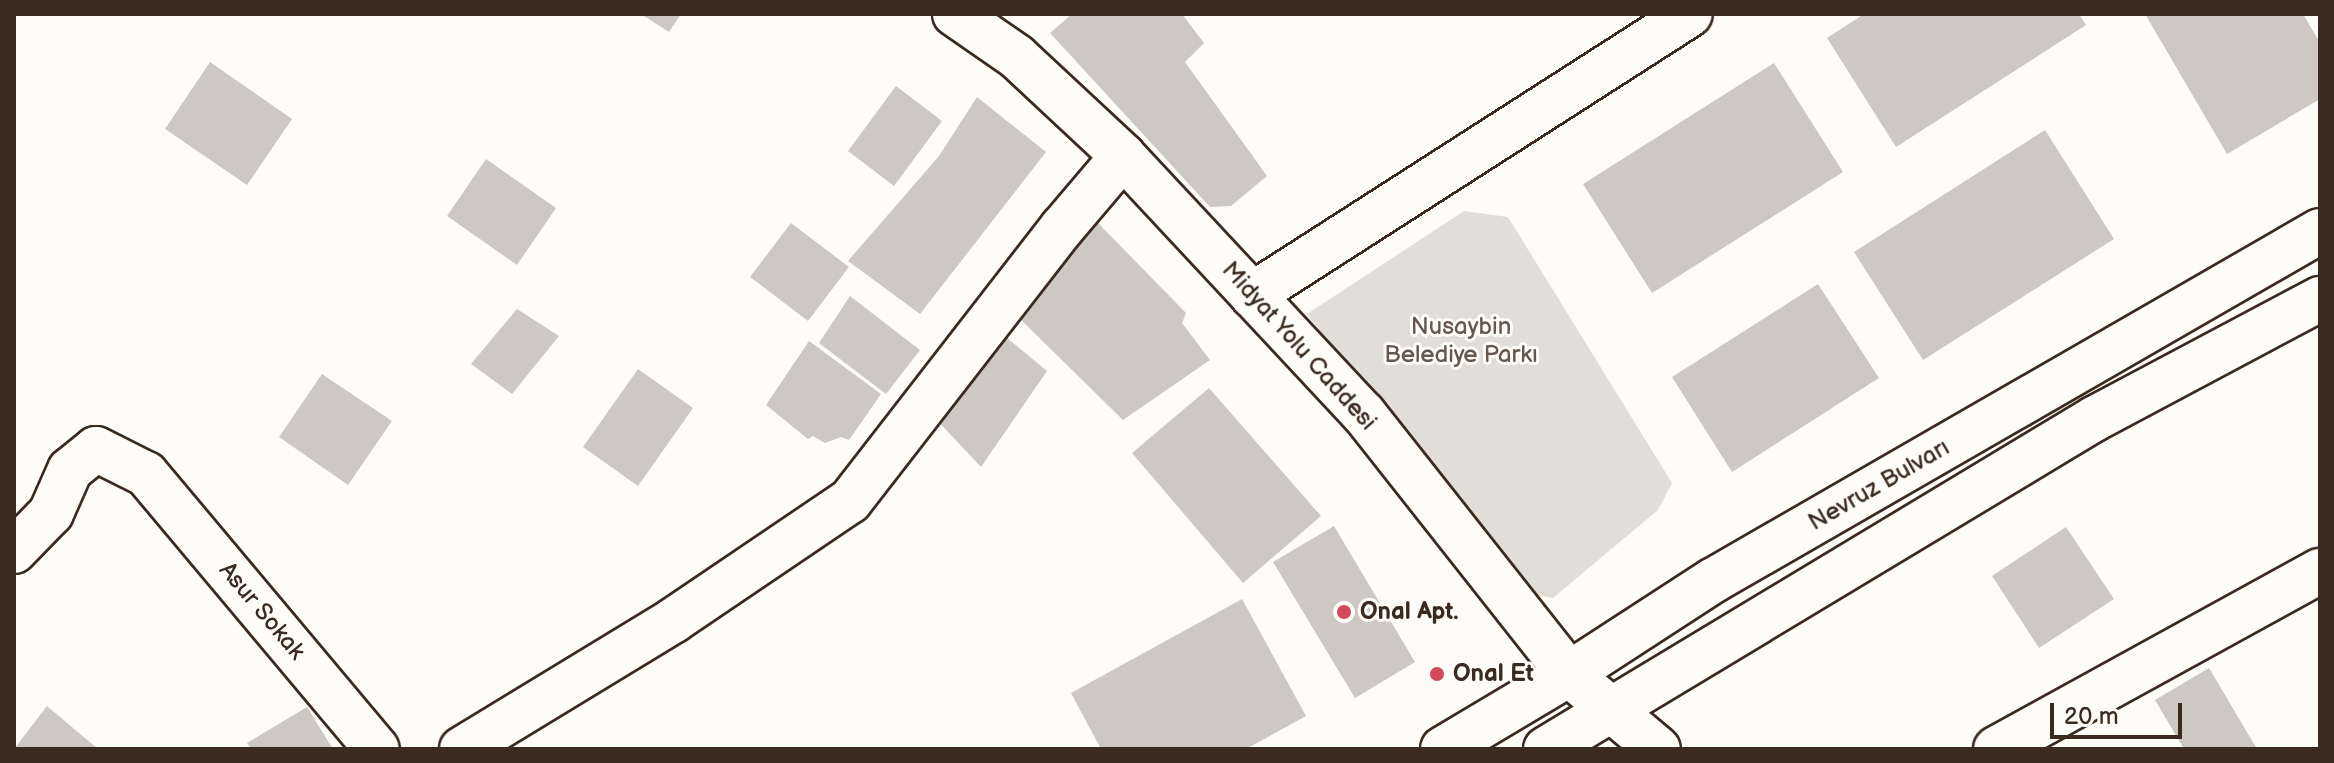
<!DOCTYPE html>
<meta charset="utf-8">
<style>
body{margin:0}
#map{position:relative;width:2334px;height:763px;overflow:hidden;background:#fdfcf7;font-family:"Balsamiq Sans",sans-serif}
div>[style]{position:absolute}
.green>*{inset:0;background:#e1ded7}
.building>*{inset:0;background:#cdc8c2}
.roads{filter:drop-shadow(2px 0 #3b2a1e) drop-shadow(-2px 0 #3b2a1e) drop-shadow(0 2px #3b2a1e) drop-shadow(0 -2px #3b2a1e)}
.minor>*{height:44px;margin:-22px;padding:0 22px;transform-origin:22px;border-radius:22px;background:#fdfcf7}
.tertiary>*{height:44px;margin:-22px;padding:0 22px;transform-origin:22px;border-radius:22px;background:#fdfcf7}
.secondary>*{height:44px;margin:-22px;padding:0 22px;transform-origin:22px;border-radius:22px;background:#fdfcf7}
.dots>*{width:22px;height:22px;translate:-50% -50%;box-sizing:border-box;border:4px solid #fdfcf7;border-radius:50%}
span{translate:-50% -50%;white-space:nowrap;text-align:center;line-height:1.15;-webkit-text-stroke:6px #fdfcf7;paint-order:stroke}
.park-label{font-size:24px;color:#64574c}
.street-label{font-size:24px;color:#3b2a1e}
.poi-label{font-size:24px;color:#3b2a1e;font-weight:700}
.left{translate:0 -50%;text-align:left}
.frame{position:absolute;inset:0;border:16px solid #3b2a1e;pointer-events:none}
.scale{position:absolute;left:2050px;top:703px;width:132px;height:36px;box-sizing:border-box;border:4px solid #3b2a1e;border-top:0;padding-left:10px;font-size:24px;line-height:28px;white-space:nowrap;color:#3b2a1e;-webkit-text-stroke:6px #fdfcf7;paint-order:stroke}
</style>
<div id="map">
<div class="green">
<div style="clip-path:polygon(1464px 211px,1508px 217px,1672px 483px,1658px 510px,1553px 598px,1529px 594px,1307px 314px)"></div>
</div>
<div class="building">
<div style="clip-path:polygon(641px 14px,681px 14px,669px 32px)"></div>
<div style="clip-path:polygon(1072px 14px,1182px 14px,1204px 43px,1185px 62px,1267px 176px,1231px 206px,1210px 207px,1050px 33px)"></div>
<div style="clip-path:polygon(1864px 14px,2079px 14px,2086px 25px,1896px 147px,1827px 38px)"></div>
<div style="clip-path:polygon(2145px 14px,2303px 14px,2320px 43px,2320px 99px,2227px 154px)"></div>
<div style="clip-path:polygon(210px 62px,292px 119px,247px 185px,165px 129px)"></div>
<div style="clip-path:polygon(1774px 63px,1843px 172px,1652px 293px,1583px 184px)"></div>
<div style="clip-path:polygon(896px 86px,942px 121px,894px 186px,848px 151px)"></div>
<div style="clip-path:polygon(977px 97px,1046px 152px,920px 314px,848px 261px,939px 156px)"></div>
<div style="clip-path:polygon(2045px 130px,2114px 239px,1923px 360px,1854px 252px)"></div>
<div style="clip-path:polygon(486px 159px,556px 208px,517px 265px,447px 216px)"></div>
<div style="clip-path:polygon(791px 223px,849px 267px,808px 321px,750px 277px)"></div>
<div style="clip-path:polygon(1098px 223px,1186px 313px,1182px 323px,1210px 360px,1123px 420px,1014px 313px,1077px 230px)"></div>
<div style="clip-path:polygon(1818px 284px,1879px 378px,1732px 472px,1672px 377px)"></div>
<div style="clip-path:polygon(850px 296px,920px 350px,886px 394px,819px 343px)"></div>
<div style="clip-path:polygon(517px 309px,559px 336px,512px 394px,471px 364px)"></div>
<div style="clip-path:polygon(994px 327px,1047px 371px,981px 467px,934px 417px)"></div>
<div style="clip-path:polygon(809px 341px,881px 394px,849px 440px,841px 437px,825px 443px,813px 436px,808px 439px,766px 405px)"></div>
<div style="clip-path:polygon(638px 369px,693px 408px,638px 486px,583px 447px)"></div>
<div style="clip-path:polygon(322px 374px,392px 421px,348px 485px,279px 437px)"></div>
<div style="clip-path:polygon(1209px 388px,1321px 516px,1243px 583px,1132px 453px)"></div>
<div style="clip-path:polygon(1334px 526px,1415px 662px,1355px 698px,1273px 562px)"></div>
<div style="clip-path:polygon(2066px 527px,2114px 599px,2039px 648px,1992px 576px)"></div>
<div style="clip-path:polygon(1242px 599px,1306px 716px,1246px 749px,1101px 749px,1071px 693px)"></div>
<div style="clip-path:polygon(2209px 668px,2257px 749px,2184px 749px,2155px 700px)"></div>
<div style="clip-path:polygon(47px 706px,98px 749px,14px 749px)"></div>
<div style="clip-path:polygon(307px 707px,333px 749px,251px 749px,247px 743px)"></div>
</div>
<div class="roads">
<div class="minor">
<div style="left:1252px;top:295px;width:520px;rotate:-32.68deg"></div>
<div style="left:14px;top:551px;width:53px;rotate:-45.8deg"></div>
<div style="left:51px;top:513px;width:47px;rotate:-66.2deg"></div>
<div style="left:70px;top:470px;width:33px;rotate:-39deg"></div>
<div style="left:96px;top:449px;width:56px;rotate:26.6deg"></div>
<div style="left:146px;top:474px;width:359px;rotate:50deg"></div>
<div style="left:462px;top:749px;width:248px;rotate:-31.3deg"></div>
<div style="left:674px;top:620px;width:212px;rotate:-34.1deg"></div>
<div style="left:850px;top:501px;width:346px;rotate:-52.2deg"></div>
<div style="left:1062px;top:228px;width:94px;rotate:-49.7deg"></div>
</div>
<div class="tertiary">
<div style="left:955px;top:14px;width:75px;rotate:34.7deg"></div>
<div style="left:1017px;top:57px;width:145px;rotate:43deg"></div>
<div style="left:1123px;top:156px;width:352px;rotate:47deg"></div>
<div style="left:1363px;top:413px;width:333px;rotate:51.7deg"></div>
<div style="left:1569px;top:674px;width:116px;rotate:40.1deg"></div>
<div style="left:1996px;top:749px;width:370px;rotate:-28.8deg"></div>
</div>
<div class="secondary">
<div style="left:1443px;top:749px;width:147px;rotate:-30.8deg"></div>
<div style="left:1569px;top:674px;width:173px;rotate:-33deg"></div>
<div style="left:1714px;top:580px;width:699px;rotate:-29.94deg"></div>
<div style="left:1546px;top:749px;width:640px;rotate:-31.06deg"></div>
<div style="left:2094px;top:419px;width:256px;rotate:-28deg"></div>
</div>
</div>
<div class="dots">
<div style="left:1344px;top:612px;background:#d1495b"></div>
<div style="left:1437px;top:674px;background:#d1495b"></div>
</div>
<div class="park-label">
<span style="left:1461px;top:341px">Nusaybin<br>Belediye Parkı</span>
</div>
<div class="street-label">
<span style="left:1299px;top:346px;rotate:48deg">Midyat Yolu Caddesi</span>
<span style="left:1879px;top:485px;rotate:-30deg">Nevruz Bulvarı</span>
<span style="left:262px;top:611px;rotate:50deg">Asur Sokak</span>
</div>
<div class="poi-label">
<span class="left" style="left:1360px;top:612px">Onal Apt.</span>
<span class="left" style="left:1453px;top:674px">Onal Et</span>
</div>
<div class="frame"></div>
<div class="scale">20 m</div>
</div>
